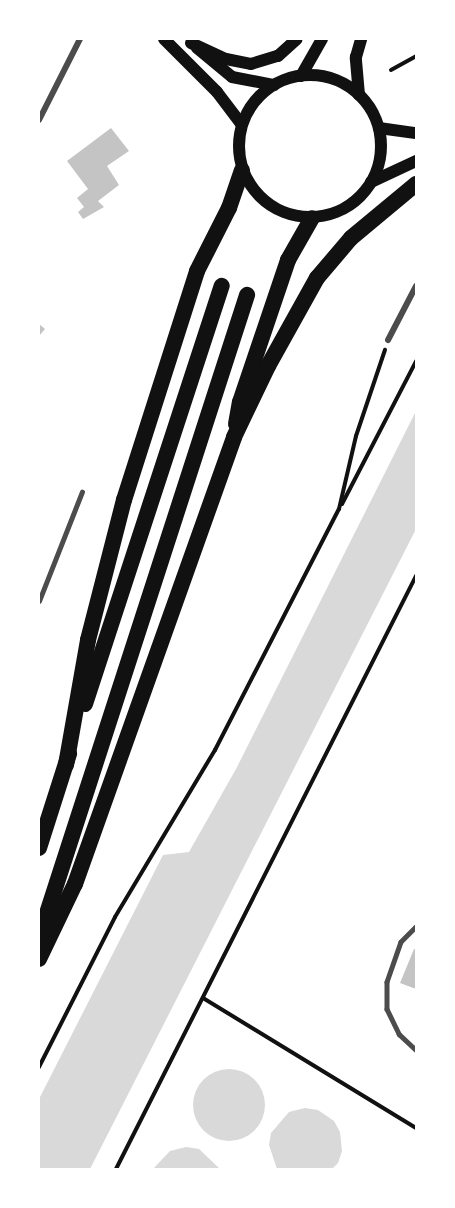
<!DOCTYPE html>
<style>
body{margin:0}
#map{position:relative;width:455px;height:1208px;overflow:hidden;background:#fff;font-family:Rubik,sans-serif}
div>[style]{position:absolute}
.water>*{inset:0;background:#d9d9d9}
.round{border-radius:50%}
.building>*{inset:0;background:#c4c4c4}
.path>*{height:4px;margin:-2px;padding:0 2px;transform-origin:2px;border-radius:2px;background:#111}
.service>*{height:4.5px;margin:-2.25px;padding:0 2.25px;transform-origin:2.25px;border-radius:2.25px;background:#4c4c4c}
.minor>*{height:6px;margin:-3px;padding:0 3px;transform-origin:3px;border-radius:3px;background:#4c4c4c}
.secondary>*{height:12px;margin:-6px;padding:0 6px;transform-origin:6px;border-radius:6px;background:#111}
.secondary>.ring{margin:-6px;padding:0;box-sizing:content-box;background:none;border:12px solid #111;border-radius:50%}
.motorway>*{height:16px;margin:-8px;padding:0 8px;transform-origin:8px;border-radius:8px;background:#111}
span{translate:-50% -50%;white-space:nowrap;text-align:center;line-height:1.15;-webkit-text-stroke:4.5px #fff;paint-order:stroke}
.frame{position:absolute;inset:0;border:40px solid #fff;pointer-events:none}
</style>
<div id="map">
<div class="water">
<div style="clip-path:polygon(416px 411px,416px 529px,90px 1169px,39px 1169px,39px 1099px,163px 855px,189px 852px,236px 769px)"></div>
<div class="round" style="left:193px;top:1069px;width:72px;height:72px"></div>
<div style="clip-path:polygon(305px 1108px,318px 1110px,334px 1121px,340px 1132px,342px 1151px,338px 1163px,332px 1169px,277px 1169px,269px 1145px,271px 1133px,289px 1112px)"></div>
<div style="clip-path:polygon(186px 1147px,199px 1149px,220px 1169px,153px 1169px,170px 1151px)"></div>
</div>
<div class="building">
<div style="clip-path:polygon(111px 128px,129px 151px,107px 166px,119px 185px,98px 201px,104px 207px,83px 219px,78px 212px,84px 207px,77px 198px,88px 189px,67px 161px)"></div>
<div style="clip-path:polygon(39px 324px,45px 329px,39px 336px)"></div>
<div style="clip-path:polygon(414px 949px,416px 950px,416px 989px,400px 983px)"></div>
</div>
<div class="path">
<div style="left:391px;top:70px;width:29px;rotate:-29deg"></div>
<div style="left:342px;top:504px;width:161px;rotate:-62.6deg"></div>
<div style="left:203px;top:998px;width:250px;rotate:31.4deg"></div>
<div style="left:39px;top:1067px;width:168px;rotate:-63.1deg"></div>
<div style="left:115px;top:917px;width:195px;rotate:-59.1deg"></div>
<div style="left:215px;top:750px;width:271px;rotate:-62.8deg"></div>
<div style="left:339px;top:509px;width:75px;rotate:-76.9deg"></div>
<div style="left:356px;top:436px;width:91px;rotate:-71.4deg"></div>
<div style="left:116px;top:1169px;width:665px;rotate:-63.17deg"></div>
</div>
<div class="service">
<div style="left:39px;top:601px;width:117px;rotate:-68.5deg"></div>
<div style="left:416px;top:927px;width:21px;rotate:135deg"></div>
<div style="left:401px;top:942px;width:42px;rotate:109.3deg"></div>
<div style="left:387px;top:982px;width:27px;rotate:90deg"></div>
<div style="left:387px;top:1009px;width:28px;rotate:64deg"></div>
<div style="left:399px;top:1034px;width:23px;rotate:43deg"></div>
</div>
<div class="minor">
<div style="left:39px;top:120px;width:91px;rotate:-63.2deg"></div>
<div style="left:388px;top:340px;width:61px;rotate:-62.6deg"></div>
</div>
<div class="secondary">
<div style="left:164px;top:39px;width:75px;rotate:45deg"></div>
<div style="left:217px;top:92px;width:41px;rotate:52.9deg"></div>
<div style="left:191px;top:43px;width:38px;rotate:25deg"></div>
<div style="left:226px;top:59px;width:25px;rotate:11deg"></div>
<div style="left:251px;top:64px;width:28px;rotate:-17deg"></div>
<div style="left:278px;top:56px;width:25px;rotate:-42deg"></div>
<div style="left:197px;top:48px;width:45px;rotate:39.6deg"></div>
<div style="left:232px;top:77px;width:43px;rotate:10.8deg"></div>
<div class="ring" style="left:239px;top:75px;width:130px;height:130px"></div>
<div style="left:301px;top:76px;width:43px;rotate:-60.4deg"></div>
<div style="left:359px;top:95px;width:38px;rotate:-95deg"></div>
<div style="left:356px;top:57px;width:19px;rotate:-74deg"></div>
<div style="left:379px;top:128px;width:37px;rotate:8deg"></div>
<div style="left:371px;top:182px;width:50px;rotate:-25deg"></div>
</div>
<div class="motorway">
<div style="left:236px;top:424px;width:22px;rotate:-80deg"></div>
<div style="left:240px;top:402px;width:150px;rotate:-71.3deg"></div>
<div style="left:288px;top:260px;width:48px;rotate:-60.3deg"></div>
<div style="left:85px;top:704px;width:440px;rotate:-71.9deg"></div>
<div style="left:66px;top:765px;width:127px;rotate:-80deg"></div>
<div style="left:88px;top:640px;width:145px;rotate:-75.6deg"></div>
<div style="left:124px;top:500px;width:240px;rotate:-72.3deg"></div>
<div style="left:197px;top:271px;width:71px;rotate:-63.1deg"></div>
<div style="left:229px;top:208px;width:40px;rotate:-71.1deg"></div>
<div style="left:39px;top:848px;width:99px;rotate:-72.3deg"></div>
<div style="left:39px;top:938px;width:676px;rotate:-72.07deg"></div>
<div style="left:39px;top:959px;width:83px;rotate:-64.4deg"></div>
<div style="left:75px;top:884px;width:474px;rotate:-70.4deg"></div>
<div style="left:234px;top:437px;width:79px;rotate:-64.4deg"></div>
<div style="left:268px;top:366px;width:101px;rotate:-60.9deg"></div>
<div style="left:317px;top:278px;width:52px;rotate:-49.6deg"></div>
<div style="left:351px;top:238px;width:85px;rotate:-39.7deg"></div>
</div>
<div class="frame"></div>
</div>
